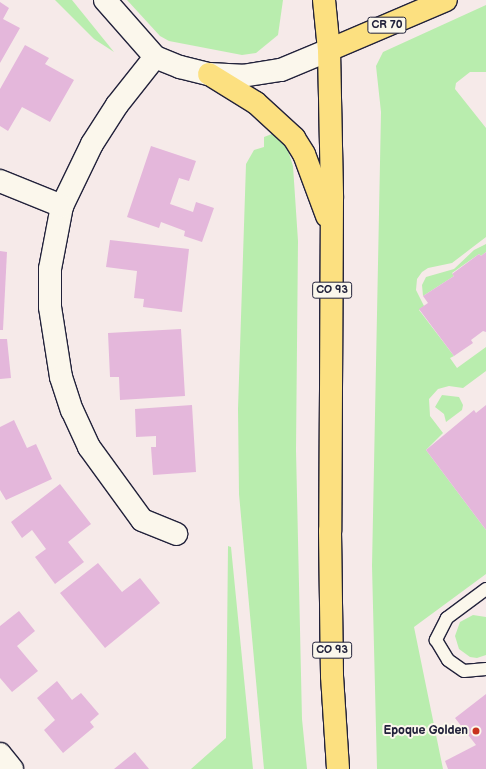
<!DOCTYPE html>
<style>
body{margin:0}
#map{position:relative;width:486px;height:769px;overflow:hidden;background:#f6eae9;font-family:"Balsamiq Sans",sans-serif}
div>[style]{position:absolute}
.green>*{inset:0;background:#b9edae}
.building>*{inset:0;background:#e4b7db}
.roads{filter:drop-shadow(1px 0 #22223b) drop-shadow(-1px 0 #22223b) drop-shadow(0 1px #22223b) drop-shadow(0 -1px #22223b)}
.service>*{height:12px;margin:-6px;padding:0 6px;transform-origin:6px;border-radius:6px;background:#fbf7ec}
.minor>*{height:22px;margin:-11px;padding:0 11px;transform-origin:11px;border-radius:11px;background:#fbf7ec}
.primary>*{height:22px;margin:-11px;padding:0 11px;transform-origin:11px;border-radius:11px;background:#fce080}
.trunk>*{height:22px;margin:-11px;padding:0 11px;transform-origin:11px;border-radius:11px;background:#fce080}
.dots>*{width:11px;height:11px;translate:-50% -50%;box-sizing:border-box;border:2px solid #fbf7ec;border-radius:50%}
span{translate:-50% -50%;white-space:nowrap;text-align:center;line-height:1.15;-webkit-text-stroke:4px #fbf7ec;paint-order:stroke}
.shield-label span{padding:1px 3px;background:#fbf7ec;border:1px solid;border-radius:3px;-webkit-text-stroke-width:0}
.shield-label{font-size:11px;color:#22223b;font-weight:700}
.poi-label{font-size:12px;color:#22223b;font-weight:700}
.right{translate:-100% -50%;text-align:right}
</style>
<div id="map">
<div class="green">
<div style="clip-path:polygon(55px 0,72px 0,114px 52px,94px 39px)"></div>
<div style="clip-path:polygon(127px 0,283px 0,278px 35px,256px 53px,242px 55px,169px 41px,160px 36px)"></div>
<div style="clip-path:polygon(486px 5px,486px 72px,470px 72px,456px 83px,455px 89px,486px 128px,486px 237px,452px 263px,428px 268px,422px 272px,417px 279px,416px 290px,424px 306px,419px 310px,454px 356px,450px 358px,457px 368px,486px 347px,486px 371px,463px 388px,449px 386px,438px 389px,429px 399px,430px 416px,443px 433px,426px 450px,486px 530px,486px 574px,414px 627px,443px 769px,377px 769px,372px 566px,381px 112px,376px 66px,383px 52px)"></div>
<div style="clip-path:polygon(277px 132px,286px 144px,293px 166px,298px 241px,296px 450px,302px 719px,307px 769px,264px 769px,239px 494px,238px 409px,246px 164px,254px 150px,264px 147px,264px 137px)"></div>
<div style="clip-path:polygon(486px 244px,486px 252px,481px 256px,479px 254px,452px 273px,454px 276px,423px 296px,422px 285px,426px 277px,454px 269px,474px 250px)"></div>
<div style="clip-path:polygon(442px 395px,459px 397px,463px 405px,462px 410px,446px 422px,444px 414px,435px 407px)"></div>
<div style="clip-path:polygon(228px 546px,231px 547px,253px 769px,191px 769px,226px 738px)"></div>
<div style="clip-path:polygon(473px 615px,486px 617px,486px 655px,477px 658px,470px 657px,459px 649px,455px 636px,460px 622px)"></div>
</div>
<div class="building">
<div style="clip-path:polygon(0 2px,9px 8px,3px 19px,20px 28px,0 63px)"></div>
<div style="clip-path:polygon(25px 45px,49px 58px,45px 64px,74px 80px,50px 122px,22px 107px,8px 131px,0 126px,0 89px)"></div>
<div style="clip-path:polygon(151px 146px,196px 161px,189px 181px,179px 178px,170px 204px,193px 212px,196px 202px,214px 208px,202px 242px,184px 236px,185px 231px,161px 222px,159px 228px,127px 217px)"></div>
<div style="clip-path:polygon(110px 240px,189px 249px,182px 312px,143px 307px,144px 299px,134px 298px,137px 271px,106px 267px)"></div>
<div style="clip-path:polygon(0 251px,7px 252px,3px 330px,0 330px)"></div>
<div style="clip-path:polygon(486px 252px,486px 332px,483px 331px,471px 340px,473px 343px,454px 356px,419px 309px,428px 303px,423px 296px,454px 276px,452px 274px,479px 254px,481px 256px)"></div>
<div style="clip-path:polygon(181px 329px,185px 396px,120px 400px,119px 377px,110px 377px,108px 333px)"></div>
<div style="clip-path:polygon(0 339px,7px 339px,11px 378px,0 379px)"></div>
<div style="clip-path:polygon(192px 405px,196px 472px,153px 475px,151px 447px,156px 447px,156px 436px,136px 437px,135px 409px)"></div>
<div style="clip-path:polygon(486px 405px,486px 530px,426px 450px,474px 410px,476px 413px)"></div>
<div style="clip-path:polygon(14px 420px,27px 448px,36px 444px,52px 479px,6px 500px,0 490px,0 427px)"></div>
<div style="clip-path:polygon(60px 484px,91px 524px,68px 542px,84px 562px,55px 584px,35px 557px,46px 549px,32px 530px,22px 538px,11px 522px)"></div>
<div style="clip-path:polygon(98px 563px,122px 592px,140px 578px,160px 603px,105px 648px,60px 593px)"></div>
<div style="clip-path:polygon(19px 611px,35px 631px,17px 646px,38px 671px,12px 692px,0 678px,0 626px)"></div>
<div style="clip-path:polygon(57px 681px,72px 700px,81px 693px,99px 714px,90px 722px,94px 727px,63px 753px,44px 730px,55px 720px,37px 698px)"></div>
<div style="clip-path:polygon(486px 694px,486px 769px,448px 769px,445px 761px,476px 745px,455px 718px)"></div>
<div style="clip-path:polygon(135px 752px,149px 769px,114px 769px)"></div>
</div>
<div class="roads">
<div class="service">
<div style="left:486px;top:589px;width:49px;rotate:143.4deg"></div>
<div style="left:447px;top:618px;width:25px;rotate:117deg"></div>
<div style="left:436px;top:640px;width:23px;rotate:59deg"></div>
<div style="left:448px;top:660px;width:19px;rotate:35deg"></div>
<div style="left:464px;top:671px;width:22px;rotate:-5deg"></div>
</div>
<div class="minor">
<div style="left:105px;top:0;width:76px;rotate:48.7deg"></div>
<div style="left:155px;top:57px;width:27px;rotate:22deg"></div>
<div style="left:180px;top:67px;width:30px;rotate:14deg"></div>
<div style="left:209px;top:74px;width:33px;rotate:3deg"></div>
<div style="left:242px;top:76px;width:39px;rotate:-9deg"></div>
<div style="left:281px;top:70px;width:52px;rotate:-22.6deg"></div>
<div style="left:155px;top:57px;width:61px;rotate:128.4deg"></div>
<div style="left:117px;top:105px;width:46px;rotate:122.7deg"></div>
<div style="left:92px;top:144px;width:69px;rotate:115.8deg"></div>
<div style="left:62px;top:206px;width:64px;rotate:100.8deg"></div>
<div style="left:50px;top:269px;width:38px;rotate:90deg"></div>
<div style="left:50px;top:307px;width:71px;rotate:81.1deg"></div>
<div style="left:61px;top:377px;width:35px;rotate:72deg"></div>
<div style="left:72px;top:410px;width:41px;rotate:65.3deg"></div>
<div style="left:89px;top:447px;width:90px;rotate:54deg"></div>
<div style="left:142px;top:520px;width:37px;rotate:22deg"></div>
<div style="left:0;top:181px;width:67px;rotate:22deg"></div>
<div style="left:0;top:754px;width:19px;rotate:51deg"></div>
</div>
<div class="primary">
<div style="left:329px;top:50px;width:127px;rotate:-23.1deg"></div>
</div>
<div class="trunk">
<div style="left:324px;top:0;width:50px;rotate:84.3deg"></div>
<div style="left:329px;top:50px;width:148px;rotate:88.8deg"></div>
<div style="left:332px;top:198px;width:333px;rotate:90.3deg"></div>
<div style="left:330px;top:531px;width:145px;rotate:89.2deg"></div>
<div style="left:332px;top:676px;width:93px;rotate:86.3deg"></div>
<div style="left:209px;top:74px;width:55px;rotate:31.7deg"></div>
<div style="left:256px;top:103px;width:52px;rotate:42.6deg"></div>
<div style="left:294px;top:138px;width:19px;rotate:58deg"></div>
<div style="left:304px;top:154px;width:66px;rotate:69.6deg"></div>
</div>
</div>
<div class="dots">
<div style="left:476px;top:731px;background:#c8321e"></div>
</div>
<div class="shield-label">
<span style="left:387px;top:25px">CR 70</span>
<span style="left:332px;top:290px">CO 93</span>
<span style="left:332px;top:650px">CO 93</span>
</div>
<div class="poi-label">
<span class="right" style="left:468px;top:731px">Epoque Golden</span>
</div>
</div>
